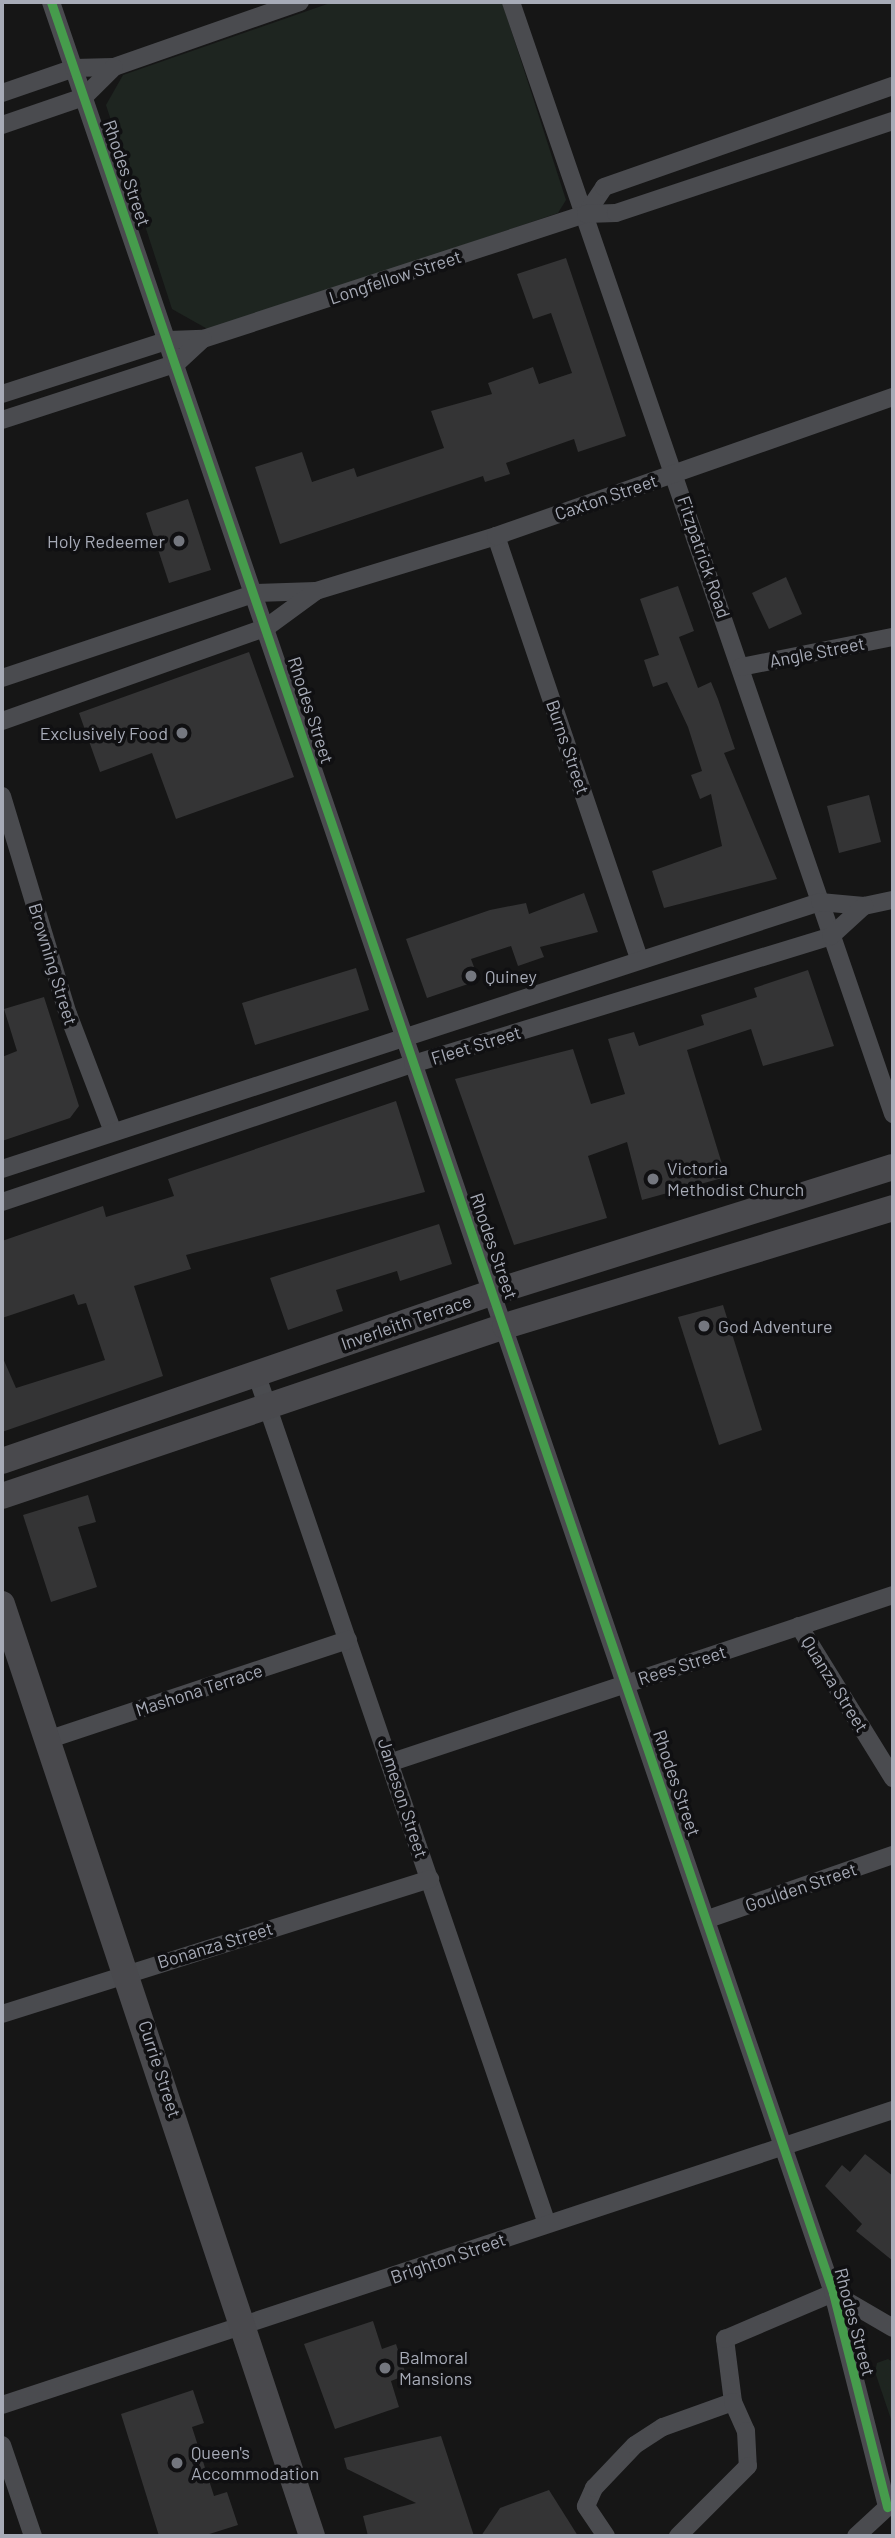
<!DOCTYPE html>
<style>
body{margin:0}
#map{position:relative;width:895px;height:2538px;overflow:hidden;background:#161616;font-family:Barlow,sans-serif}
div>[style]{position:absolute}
.green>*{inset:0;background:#1e2520}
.building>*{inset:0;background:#343435}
.street>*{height:18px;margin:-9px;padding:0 9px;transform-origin:9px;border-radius:9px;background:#4a4b4f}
.secondary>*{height:26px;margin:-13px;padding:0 13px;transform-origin:13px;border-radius:13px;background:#49494d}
.cycleway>*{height:9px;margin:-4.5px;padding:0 4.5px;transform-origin:4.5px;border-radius:4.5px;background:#469c4c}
.dots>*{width:19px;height:19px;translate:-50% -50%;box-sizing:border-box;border:4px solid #101012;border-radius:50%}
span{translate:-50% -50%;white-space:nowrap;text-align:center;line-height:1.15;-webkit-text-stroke:7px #101012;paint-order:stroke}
.street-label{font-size:18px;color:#a7abb7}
.poi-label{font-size:18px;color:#a7abb7}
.right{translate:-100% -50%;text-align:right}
.left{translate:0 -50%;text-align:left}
.frame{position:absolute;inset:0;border:4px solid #a7abb7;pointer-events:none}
</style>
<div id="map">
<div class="green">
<div style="clip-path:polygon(333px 2px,502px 2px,566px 200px,558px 213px,211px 331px,172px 309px,106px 105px,123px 75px)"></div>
<div style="clip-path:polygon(888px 2359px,893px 2362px,893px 2425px,875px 2372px,877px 2363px)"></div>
</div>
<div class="building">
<div style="clip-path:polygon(566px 258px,626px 436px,578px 452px,574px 439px,506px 463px,510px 474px,485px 482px,483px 476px,280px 544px,255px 467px,302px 452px,312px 482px,354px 468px,357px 477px,444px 448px,431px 411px,492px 394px,488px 383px,533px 367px,539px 384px,572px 373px,551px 313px,533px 319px,517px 274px)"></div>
<div style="clip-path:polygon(188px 499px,211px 570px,169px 583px,146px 513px)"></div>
<div style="clip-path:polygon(786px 577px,802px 614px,769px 629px,752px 593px)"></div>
<div style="clip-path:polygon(678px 586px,694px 631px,679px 637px,698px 688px,711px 682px,718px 699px,735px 749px,724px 753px,777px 879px,664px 908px,652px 871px,722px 846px,711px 794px,700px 799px,691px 775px,702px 771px,688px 727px,667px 682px,653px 687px,644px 660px,659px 655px,640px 599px)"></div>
<div style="clip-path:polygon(249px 652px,294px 777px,176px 819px,152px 753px,100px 772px,79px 713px)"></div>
<div style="clip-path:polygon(869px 795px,881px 842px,839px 853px,827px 806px)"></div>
<div style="clip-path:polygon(584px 893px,598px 932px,540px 947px,544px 957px,518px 966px,511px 946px,471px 959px,477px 975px,471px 983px,427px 998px,406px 939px,490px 910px,526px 903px,529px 914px)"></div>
<div style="clip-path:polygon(356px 968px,369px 1010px,255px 1045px,242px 1003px)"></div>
<div style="clip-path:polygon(808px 970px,834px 1046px,763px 1066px,751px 1029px,687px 1050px,726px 1177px,642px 1200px,627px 1142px,588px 1156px,607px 1218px,514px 1245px,455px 1079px,573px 1049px,591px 1104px,625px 1094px,608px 1039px,634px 1032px,639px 1046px,704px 1025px,701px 1015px,757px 997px,754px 988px)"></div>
<div style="clip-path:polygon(44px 997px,79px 1106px,70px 1118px,2px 1141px,2px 1057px,17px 1051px,4px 1009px)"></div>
<div style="clip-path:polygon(396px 1101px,425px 1192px,186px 1255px,191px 1269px,134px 1286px,163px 1376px,2px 1432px,2px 1356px,16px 1388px,105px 1360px,86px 1303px,78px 1305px,74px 1294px,2px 1318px,2px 1241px,103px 1206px,106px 1217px,174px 1196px,168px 1179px)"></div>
<div style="clip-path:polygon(439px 1224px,452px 1264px,400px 1281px,397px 1271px,336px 1290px,343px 1311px,288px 1330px,270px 1278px)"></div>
<div style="clip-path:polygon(723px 1305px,762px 1430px,719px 1445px,678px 1317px)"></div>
<div style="clip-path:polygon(88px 1495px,96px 1522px,78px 1527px,97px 1587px,51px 1602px,23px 1515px)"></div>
<div style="clip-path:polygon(865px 2154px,893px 2176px,893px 2261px,856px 2231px,862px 2224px,825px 2186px,842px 2165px,850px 2172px)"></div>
<div style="clip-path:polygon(373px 2321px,382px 2349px,396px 2344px,406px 2375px,391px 2381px,399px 2407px,335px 2429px,304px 2344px)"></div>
<div style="clip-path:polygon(193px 2390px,204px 2423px,192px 2427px,214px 2496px,227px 2492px,238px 2525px,203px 2536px,159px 2536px,121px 2414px)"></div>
<div style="clip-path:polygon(441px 2436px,474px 2536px,368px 2536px,363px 2516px,416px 2503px,347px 2469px,344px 2458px)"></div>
<div style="clip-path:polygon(549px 2490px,578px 2536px,481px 2536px,500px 2508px)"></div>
</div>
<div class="street">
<div style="left:51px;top:2px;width:2421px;rotate:71.15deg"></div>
<div style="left:833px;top:2293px;width:221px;rotate:75.8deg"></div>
<div style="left:511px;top:2px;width:1176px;rotate:71.04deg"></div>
<div style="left:2px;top:93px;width:76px;rotate:-19.1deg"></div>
<div style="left:74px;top:68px;width:40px;rotate:-1.4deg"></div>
<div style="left:114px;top:67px;width:197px;rotate:-19.3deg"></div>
<div style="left:2px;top:125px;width:87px;rotate:-18.9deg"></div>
<div style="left:84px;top:97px;width:42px;rotate:-45deg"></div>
<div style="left:586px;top:214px;width:32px;rotate:-56deg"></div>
<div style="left:604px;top:187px;width:306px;rotate:-19.3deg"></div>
<div style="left:2px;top:394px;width:176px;rotate:-17.9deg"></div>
<div style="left:169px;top:340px;width:34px;rotate:-2deg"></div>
<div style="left:203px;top:339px;width:403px;rotate:-18.1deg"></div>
<div style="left:586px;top:214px;width:30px;rotate:-2deg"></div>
<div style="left:616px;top:213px;width:292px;rotate:-18.4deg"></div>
<div style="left:2px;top:420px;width:184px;rotate:-18deg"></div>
<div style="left:177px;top:363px;width:35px;rotate:-43deg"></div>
<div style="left:496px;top:536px;width:446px;rotate:71.3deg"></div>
<div style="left:741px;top:667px;width:155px;rotate:-11.2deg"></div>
<div style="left:2px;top:678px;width:268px;rotate:-18.5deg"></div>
<div style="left:256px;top:593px;width:60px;rotate:-1.9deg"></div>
<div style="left:316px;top:591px;width:188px;rotate:-17deg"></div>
<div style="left:496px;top:536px;width:421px;rotate:-19.3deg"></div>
<div style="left:2px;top:721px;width:281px;rotate:-19.5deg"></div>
<div style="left:267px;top:627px;width:61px;rotate:-36.3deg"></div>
<div style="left:2px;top:796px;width:228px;rotate:73.2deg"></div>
<div style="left:68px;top:1014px;width:123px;rotate:69.1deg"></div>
<div style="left:2px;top:1169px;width:860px;rotate:-18.08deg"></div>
<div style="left:820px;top:902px;width:44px;rotate:5.2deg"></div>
<div style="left:864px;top:906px;width:30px;rotate:-12deg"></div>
<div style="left:2px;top:1202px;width:434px;rotate:-18.6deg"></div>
<div style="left:413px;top:1064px;width:437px;rotate:-17deg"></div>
<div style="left:831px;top:936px;width:45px;rotate:-42.3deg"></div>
<div style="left:256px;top:1373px;width:899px;rotate:71.12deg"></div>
<div style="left:799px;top:1626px;width:179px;rotate:58.3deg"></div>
<div style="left:50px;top:1739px;width:314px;rotate:-18.4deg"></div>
<div style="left:392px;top:1762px;width:528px;rotate:-18.43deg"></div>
<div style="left:708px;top:1919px;width:196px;rotate:-19.1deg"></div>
<div style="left:2px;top:2014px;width:449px;rotate:-17.5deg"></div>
<div style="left:733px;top:2402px;width:64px;rotate:-97.2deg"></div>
<div style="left:725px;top:2339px;width:117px;rotate:-23.1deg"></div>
<div style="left:833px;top:2293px;width:69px;rotate:30.3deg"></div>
<div style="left:2px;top:2405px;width:939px;rotate:-18.32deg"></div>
<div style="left:2px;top:2445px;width:96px;rotate:71.2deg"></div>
<div style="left:606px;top:2536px;width:36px;rotate:-124deg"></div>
<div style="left:586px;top:2506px;width:20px;rotate:-66deg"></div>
<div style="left:594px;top:2488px;width:59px;rotate:-46.4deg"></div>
<div style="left:635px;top:2445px;width:33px;rotate:-33deg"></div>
<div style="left:663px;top:2427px;width:74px;rotate:-19.7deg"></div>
<div style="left:733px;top:2402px;width:32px;rotate:66deg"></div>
<div style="left:746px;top:2431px;width:35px;rotate:87deg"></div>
<div style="left:748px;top:2466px;width:99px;rotate:135deg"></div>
<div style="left:856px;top:2536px;width:50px;rotate:-42.6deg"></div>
</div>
<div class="secondary">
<div style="left:2px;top:1461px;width:520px;rotate:-18.96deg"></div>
<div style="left:494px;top:1292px;width:418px;rotate:-17.4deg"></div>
<div style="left:2px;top:1496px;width:531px;rotate:-18.67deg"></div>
<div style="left:505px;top:1326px;width:406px;rotate:-16.9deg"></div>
<div style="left:2px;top:1604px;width:982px;rotate:71.6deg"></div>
</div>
<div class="cycleway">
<div style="left:51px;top:2px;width:2421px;rotate:71.15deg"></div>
<div style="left:833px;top:2293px;width:221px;rotate:75.8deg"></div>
</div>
<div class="dots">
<div style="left:179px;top:541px;background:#74777f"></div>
<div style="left:182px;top:733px;background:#74777f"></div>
<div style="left:471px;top:976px;background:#74777f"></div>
<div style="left:653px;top:1179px;background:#74777f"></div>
<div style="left:704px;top:1326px;background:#74777f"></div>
<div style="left:385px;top:2368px;background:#74777f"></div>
<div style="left:177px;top:2463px;background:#74777f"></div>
</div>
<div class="street-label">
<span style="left:127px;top:173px;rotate:71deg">Rhodes Street</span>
<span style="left:395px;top:277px;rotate:-18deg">Longfellow Street</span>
<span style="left:606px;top:497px;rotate:-19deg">Caxton Street</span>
<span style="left:704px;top:557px;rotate:71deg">Fitzpatrick Road</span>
<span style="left:817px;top:652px;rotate:-11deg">Angle Street</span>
<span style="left:311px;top:710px;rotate:72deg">Rhodes Street</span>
<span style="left:568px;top:747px;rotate:71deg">Burns Street</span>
<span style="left:53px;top:964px;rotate:73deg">Browning Street</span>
<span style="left:476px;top:1045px;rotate:-17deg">Fleet Street</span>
<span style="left:494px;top:1246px;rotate:71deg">Rhodes Street</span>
<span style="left:406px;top:1322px;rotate:-19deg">Inverleith Terrace</span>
<span style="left:682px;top:1665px;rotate:-18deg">Rees Street</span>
<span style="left:835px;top:1684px;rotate:58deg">Quanza Street</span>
<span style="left:199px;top:1690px;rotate:-18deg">Mashona Terrace</span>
<span style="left:677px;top:1783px;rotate:71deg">Rhodes Street</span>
<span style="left:403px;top:1798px;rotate:72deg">Jameson Street</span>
<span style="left:801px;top:1887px;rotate:-19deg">Goulden Street</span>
<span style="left:215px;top:1945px;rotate:-17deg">Bonanza Street</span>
<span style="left:160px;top:2069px;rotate:72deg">Currie Street</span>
<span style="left:448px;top:2258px;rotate:-19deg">Brighton Street</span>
<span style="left:855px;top:2322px;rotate:75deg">Rhodes Street</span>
</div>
<div class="poi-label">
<span class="right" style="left:165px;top:541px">Holy Redeemer</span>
<span class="right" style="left:168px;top:733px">Exclusively Food</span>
<span class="left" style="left:485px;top:976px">Quiney</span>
<span class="left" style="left:667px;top:1179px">Victoria<br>Methodist Church</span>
<span class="left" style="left:718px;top:1326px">God Adventure</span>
<span class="left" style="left:399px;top:2368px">Balmoral<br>Mansions</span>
<span class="left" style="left:191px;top:2463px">Queen's<br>Accommodation</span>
</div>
<div class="frame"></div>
</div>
